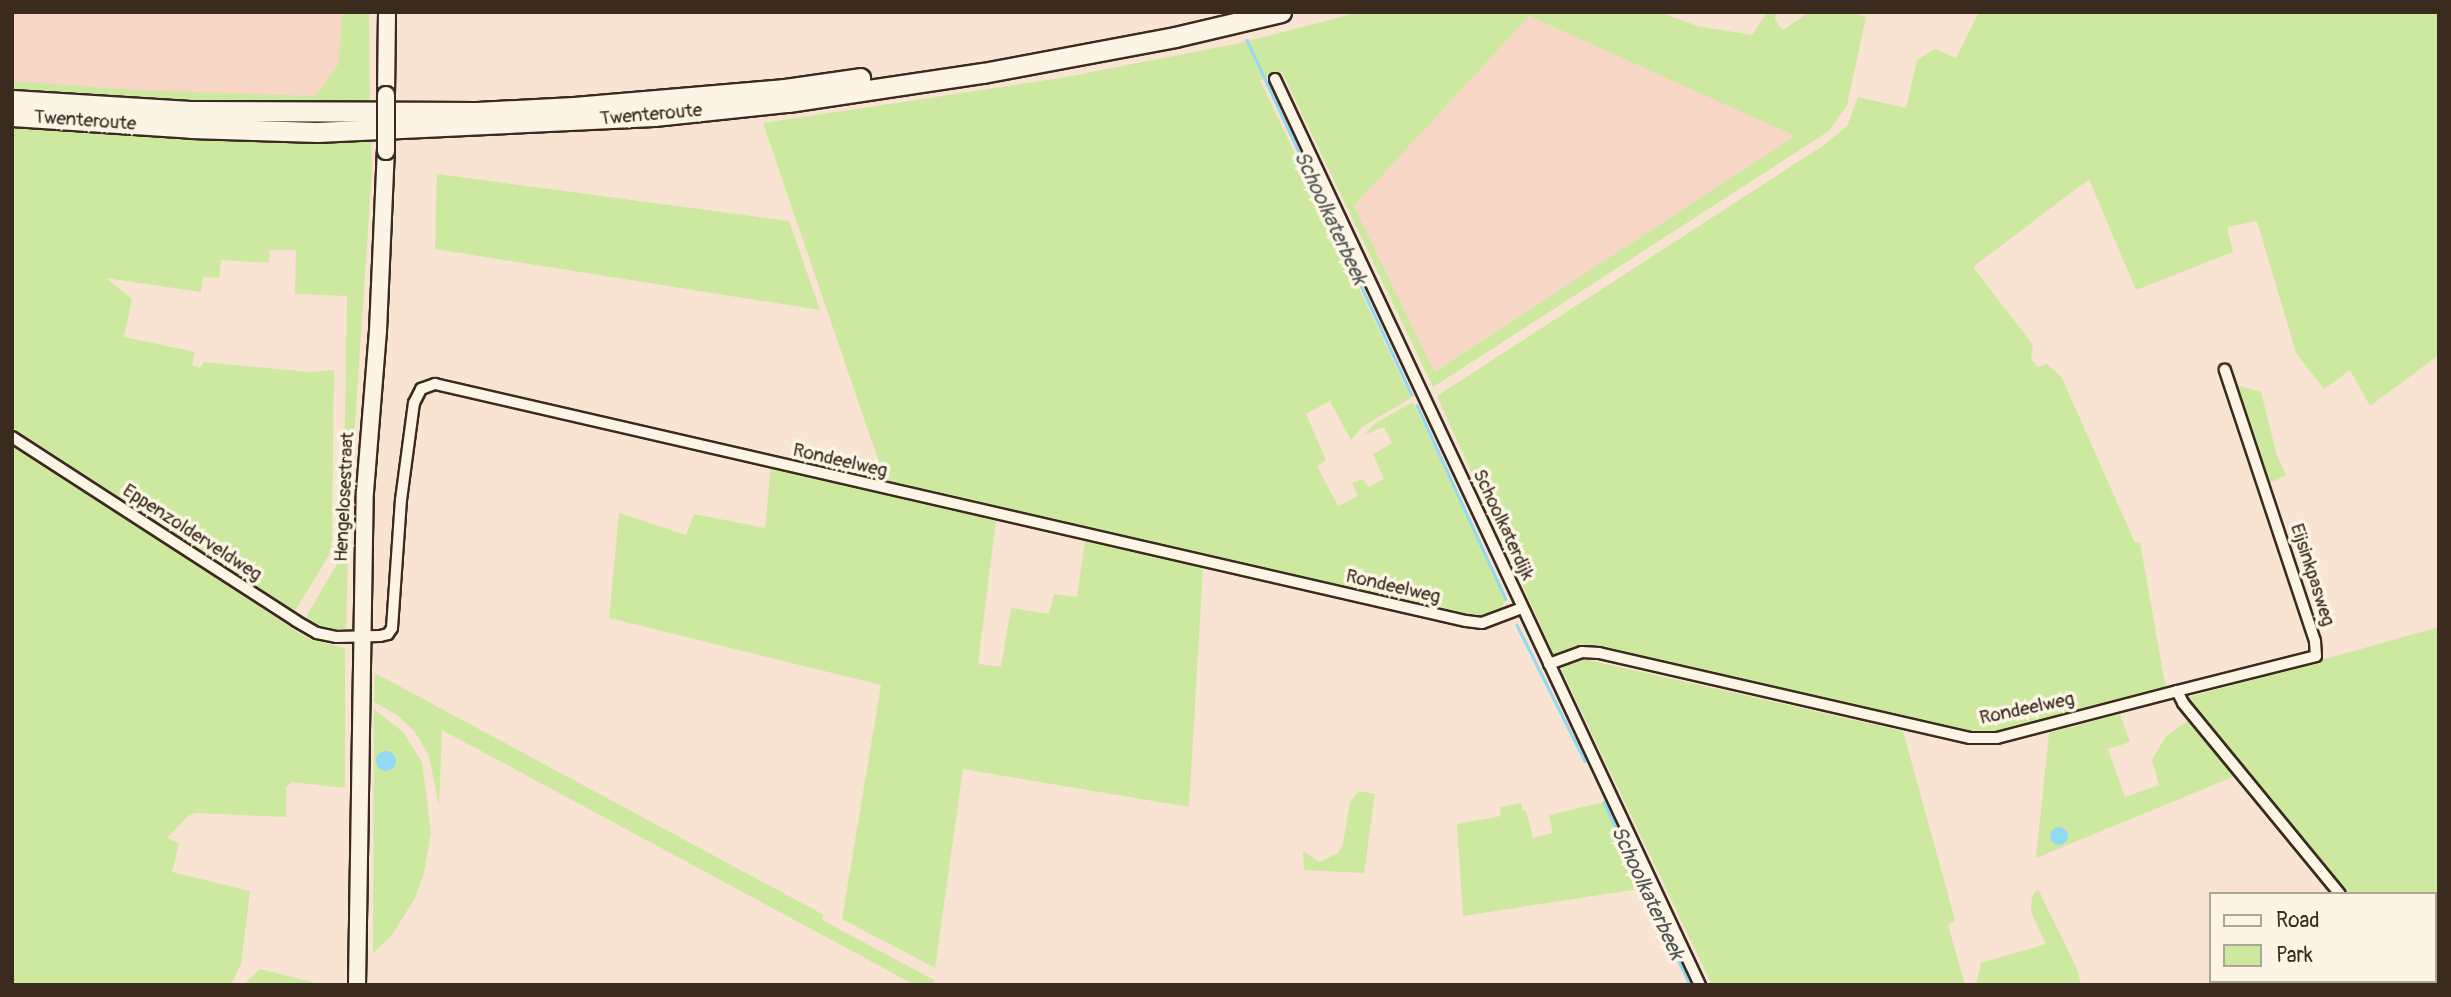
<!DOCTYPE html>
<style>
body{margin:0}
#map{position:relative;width:2451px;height:997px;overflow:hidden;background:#f9e3d2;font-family:Pangolin,sans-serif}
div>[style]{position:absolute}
.built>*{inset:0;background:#f7d6c5}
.green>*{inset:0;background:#cde9a0}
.water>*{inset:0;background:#92d9f4}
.round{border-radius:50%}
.stream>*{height:2.5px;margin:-1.25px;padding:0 1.25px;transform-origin:1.25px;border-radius:1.25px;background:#92d9f4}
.roads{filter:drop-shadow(2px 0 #3b2a1e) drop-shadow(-2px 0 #3b2a1e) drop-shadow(0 2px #3b2a1e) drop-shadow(0 -2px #3b2a1e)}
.minor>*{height:10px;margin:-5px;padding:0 5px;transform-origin:5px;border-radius:5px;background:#fcf5e5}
.secondary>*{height:16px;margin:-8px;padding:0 8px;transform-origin:8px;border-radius:8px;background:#fcf5e5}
.trunk>*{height:19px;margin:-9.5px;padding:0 9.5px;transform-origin:9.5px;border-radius:9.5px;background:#fcf5e5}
.bridges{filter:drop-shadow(2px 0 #3b2a1e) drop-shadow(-2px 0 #3b2a1e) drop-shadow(0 2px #3b2a1e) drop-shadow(0 -2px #3b2a1e)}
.secondary-bridge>*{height:16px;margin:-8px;padding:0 8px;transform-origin:8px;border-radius:8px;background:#fcf5e5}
span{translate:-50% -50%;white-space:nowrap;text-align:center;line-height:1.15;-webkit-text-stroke:7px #fcf5e5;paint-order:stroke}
.street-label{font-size:19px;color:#3b2a1e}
.water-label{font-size:21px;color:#515654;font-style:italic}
.frame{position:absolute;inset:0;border:14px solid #3b2a1e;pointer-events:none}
.legend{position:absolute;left:2209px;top:892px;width:228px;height:91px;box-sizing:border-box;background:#fcf5e5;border:2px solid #afa495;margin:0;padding:9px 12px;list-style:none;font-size:21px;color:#3b2a1e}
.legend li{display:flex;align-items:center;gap:14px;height:35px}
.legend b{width:35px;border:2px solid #afa495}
</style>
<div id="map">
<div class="built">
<div style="clip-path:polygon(12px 12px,354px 12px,330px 103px,12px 85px)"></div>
<div style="clip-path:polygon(1529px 16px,1796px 136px,1433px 372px,1354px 206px)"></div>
</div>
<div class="green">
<div style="clip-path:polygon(342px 12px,369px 12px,370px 107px,297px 109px,12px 95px,12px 81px,136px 90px,315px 96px,339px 64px)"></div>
<div style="clip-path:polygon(evenodd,1360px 12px,1660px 12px,1697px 26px,1752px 35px,1767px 12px,1776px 12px,1775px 20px,1783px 30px,1809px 12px,1852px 12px,1866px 17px,1847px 105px,1829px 131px,1433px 387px,1282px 72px,1260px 80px,1411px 398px,1362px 427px,1351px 440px,1330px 401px,1306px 414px,1326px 460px,1317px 466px,1338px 506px,1358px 496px,1352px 483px,1363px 479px,1369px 487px,1384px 479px,1373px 454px,1392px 443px,1384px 427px,1364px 435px,1374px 424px,1413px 402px,1506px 599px,1501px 610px,1480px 616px,1448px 611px,885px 480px,763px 123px,1061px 78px,1240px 43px,1360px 12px,1529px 16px,1795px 136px,1434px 372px,1354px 206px,1529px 16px)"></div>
<div style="clip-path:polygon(1979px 12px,2439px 12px,2439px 355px,2370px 406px,2350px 370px,2324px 389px,2296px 353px,2257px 221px,2227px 227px,2233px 252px,2136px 290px,2089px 179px,1973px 267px,2033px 345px,2031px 359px,2038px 367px,2047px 364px,2062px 378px,2135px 543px,2140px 542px,2166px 690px,1994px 735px,1980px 735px,1580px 644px,1554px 655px,1437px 396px,1824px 145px,1847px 126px,1858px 97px,1906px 108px,1917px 60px,1935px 49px,1956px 58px)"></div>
<div style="clip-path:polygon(12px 123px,371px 135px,372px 172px,349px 513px,346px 632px,336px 634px,311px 626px,307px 615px,337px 564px,343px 546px,347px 296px,295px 294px,296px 250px,270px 250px,269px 263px,221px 260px,219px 278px,203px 277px,201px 292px,106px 278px,132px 299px,124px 337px,195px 352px,192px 365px,200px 368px,204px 362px,310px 372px,334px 370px,332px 541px,329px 555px,295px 611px,12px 427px)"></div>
<div style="clip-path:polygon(437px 174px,789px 221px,820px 310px,435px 249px)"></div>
<div style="clip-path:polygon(2233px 384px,2261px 392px,2277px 456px,2286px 475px,2267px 485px)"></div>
<div style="clip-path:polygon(12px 443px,299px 633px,309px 639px,345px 648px,345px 788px,292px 782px,286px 787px,286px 817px,196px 813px,188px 816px,167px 838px,179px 843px,172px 872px,250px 891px,241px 964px,231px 985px,12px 985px)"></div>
<div style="clip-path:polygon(771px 466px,996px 521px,978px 664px,1001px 667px,1011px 608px,1049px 614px,1054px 594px,1077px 597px,1085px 540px,1203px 568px,1189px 807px,963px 769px,935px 968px,842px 919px,881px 685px,609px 618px,619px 513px,686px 535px,694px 514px,765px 528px)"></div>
<div style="clip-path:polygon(2439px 627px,2439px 985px,2422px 985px,2419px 981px,2435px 981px,2435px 894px,2347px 894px,2186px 698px)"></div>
<div style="clip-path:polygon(1575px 657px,1903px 731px,1955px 920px,1948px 925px,1965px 985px,1712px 985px,1563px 673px,1561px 662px)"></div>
<div style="clip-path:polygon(375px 673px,824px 915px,822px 920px,934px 980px,932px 985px,915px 985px,442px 730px,439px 807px,429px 756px,415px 732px,397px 715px,374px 702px)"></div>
<div style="clip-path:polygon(374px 709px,403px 732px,422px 762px,431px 832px,424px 873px,415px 898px,392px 935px,373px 953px)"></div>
<div style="clip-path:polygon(2120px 714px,2130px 742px,2108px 749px,2125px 797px,2159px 785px,2152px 760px,2166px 736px,2189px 720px,2235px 776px,2036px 858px,2049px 733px)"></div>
<div style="clip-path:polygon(1359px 791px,1375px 794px,1364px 873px,1304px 870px,1303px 851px,1320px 862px,1338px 853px,1343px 844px,1350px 802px)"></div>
<div style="clip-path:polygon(1604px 802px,1645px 888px,1463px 916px,1457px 824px,1501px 816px,1500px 807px,1521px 803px,1523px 811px,1526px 811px,1533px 838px,1553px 833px,1549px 815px)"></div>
<div style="clip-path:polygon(2038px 889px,2077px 969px,2081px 985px,1976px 985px,1981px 963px,2046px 944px,2031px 912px,2032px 896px)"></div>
<div style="clip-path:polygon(260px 969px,324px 985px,243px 985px)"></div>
<div style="clip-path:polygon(2258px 981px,2404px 981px,2407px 985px,2253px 985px)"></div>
</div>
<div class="water">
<div class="round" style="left:376px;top:751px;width:20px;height:20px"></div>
<div class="round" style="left:2050px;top:827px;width:18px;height:18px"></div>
</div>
<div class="stream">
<div style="left:1247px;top:40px;width:391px;rotate:65.1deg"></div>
<div style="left:1417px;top:405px;width:213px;rotate:65.4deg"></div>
<div style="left:1517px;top:625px;width:152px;rotate:63.4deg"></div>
<div style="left:1604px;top:802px;width:202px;rotate:64.8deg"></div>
</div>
<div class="roads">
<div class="minor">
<div style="left:1275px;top:79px;width:1001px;rotate:64.87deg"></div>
<div style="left:12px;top:437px;width:338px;rotate:32.9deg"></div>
<div style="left:296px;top:621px;width:24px;rotate:30deg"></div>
<div style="left:317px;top:633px;width:19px;rotate:12deg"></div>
<div style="left:336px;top:637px;width:44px;rotate:-1.3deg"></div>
<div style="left:380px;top:636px;width:8px;rotate:-14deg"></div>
<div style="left:388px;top:634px;width:7px;rotate:-56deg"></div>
<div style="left:392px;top:628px;width:128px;rotate:-86deg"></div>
<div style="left:401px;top:500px;width:98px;rotate:-82.4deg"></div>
<div style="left:414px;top:403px;width:16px;rotate:-63deg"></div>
<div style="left:421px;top:389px;width:15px;rotate:-20deg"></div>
<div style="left:435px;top:384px;width:1058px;rotate:12.95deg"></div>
<div style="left:1466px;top:621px;width:16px;rotate:7deg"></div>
<div style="left:1482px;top:623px;width:43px;rotate:-20.6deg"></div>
<div style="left:1549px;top:664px;width:35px;rotate:-20deg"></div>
<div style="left:1582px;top:652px;width:17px;rotate:3deg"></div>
<div style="left:1599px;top:653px;width:381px;rotate:12.9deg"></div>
<div style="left:1970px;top:738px;width:27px"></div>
<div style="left:1997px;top:738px;width:186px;rotate:-14.6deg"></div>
<div style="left:2177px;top:691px;width:13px;rotate:63deg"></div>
<div style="left:2183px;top:703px;width:247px;rotate:50.6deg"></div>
<div style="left:2177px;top:691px;width:143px;rotate:-14.1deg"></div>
<div style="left:2316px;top:656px;width:15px;rotate:-94deg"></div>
<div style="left:2315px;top:641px;width:286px;rotate:-108.4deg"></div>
<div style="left:2413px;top:981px;width:4px;rotate:63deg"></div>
</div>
<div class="secondary">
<div style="left:386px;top:95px;width:83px;rotate:-89.3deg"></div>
<div style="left:357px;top:985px;width:493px;rotate:-89.1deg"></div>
<div style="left:365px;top:492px;width:162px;rotate:-85.4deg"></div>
<div style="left:378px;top:331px;width:180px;rotate:-87.5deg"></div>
</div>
<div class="trunk">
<div style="left:12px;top:100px;width:178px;rotate:3.5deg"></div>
<div style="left:190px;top:111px;width:287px;rotate:0.2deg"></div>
<div style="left:477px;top:112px;width:97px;rotate:-3deg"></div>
<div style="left:574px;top:107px;width:212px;rotate:-4.9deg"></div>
<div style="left:785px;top:89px;width:76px;rotate:-8.3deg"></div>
<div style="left:12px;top:116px;width:179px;rotate:3.8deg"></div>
<div style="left:191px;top:128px;width:126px;rotate:1.8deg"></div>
<div style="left:317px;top:132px;width:337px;rotate:-2.7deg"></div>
<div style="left:654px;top:116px;width:135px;rotate:-6deg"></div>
<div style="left:788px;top:102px;width:197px;rotate:-8.5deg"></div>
<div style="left:983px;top:73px;width:195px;rotate:-10.6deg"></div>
<div style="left:1175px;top:37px;width:109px;rotate:-13.3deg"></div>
</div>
</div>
<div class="bridges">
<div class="secondary-bridge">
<div style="left:386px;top:151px;width:56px;rotate:-90deg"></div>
</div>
</div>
<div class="street-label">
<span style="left:651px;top:115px;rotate:-5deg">Twenteroute</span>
<span style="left:85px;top:121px;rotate:4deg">Twenteroute</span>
<span style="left:840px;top:461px;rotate:13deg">Rondeelweg</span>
<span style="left:345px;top:497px;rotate:-87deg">Hengelosestraat</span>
<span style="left:1503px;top:525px;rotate:65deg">Schoolkaterdijk</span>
<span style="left:192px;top:533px;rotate:33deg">Eppenzolderveldweg</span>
<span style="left:2312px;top:575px;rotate:72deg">Eijsinkpasweg</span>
<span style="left:1393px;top:587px;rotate:13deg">Rondeelweg</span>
<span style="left:2027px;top:709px;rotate:-12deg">Rondeelweg</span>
</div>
<div class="water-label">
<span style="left:1330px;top:218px;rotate:65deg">Schoolkaterbeek</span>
<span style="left:1647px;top:893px;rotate:65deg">Schoolkaterbeek</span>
</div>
<div class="frame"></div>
<ul class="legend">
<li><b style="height:9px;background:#fcf5e5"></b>Road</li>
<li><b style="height:19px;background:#cde9a0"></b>Park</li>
</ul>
</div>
